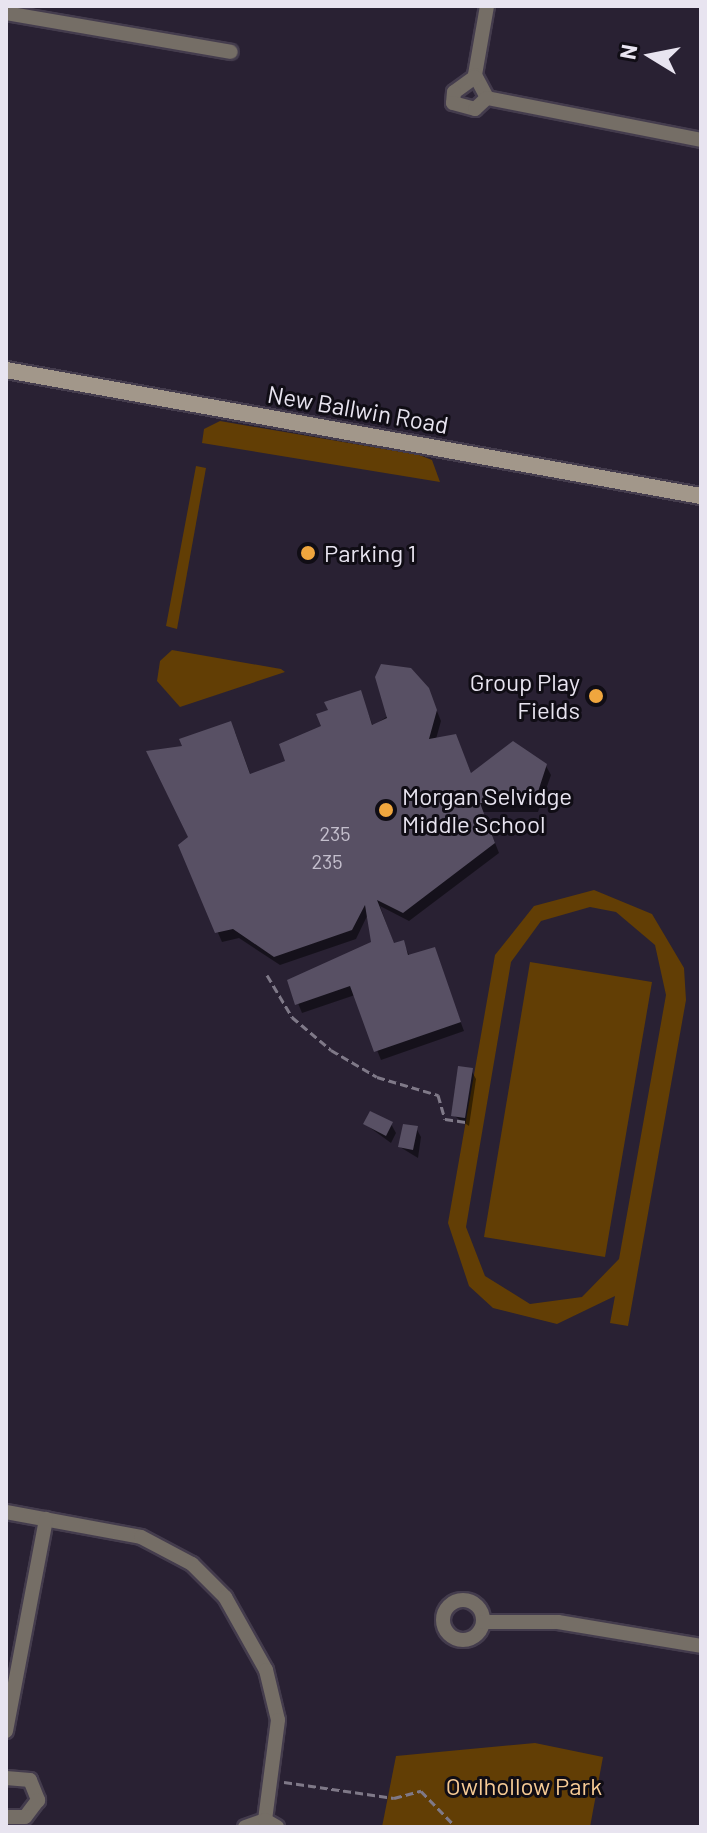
<!DOCTYPE html>
<style>
body{margin:0}
#map{position:relative;width:707px;height:1833px;overflow:hidden;background:#292133;font-family:Barlow,sans-serif}
div>[style]{position:absolute}
.green>*{inset:0;background:#623e05}
.shadow>*{inset:0;background:#0007}
.building>*{inset:0;background:#585064}
.path>*{height:3px;margin-top:-1.5px;transform-origin:0;background:repeating-linear-gradient(90deg,#7f7988 0 8px,transparent 0 12px)}
.roads{filter:drop-shadow(2px 0 #443c4d) drop-shadow(-2px 0 #443c4d) drop-shadow(0 2px #443c4d) drop-shadow(0 -2px #443c4d)}
.minor>*{height:14px;margin:-7px;padding:0 7px;transform-origin:7px;border-radius:7px;background:#756e66}
.minor>.ring{margin:-7px;padding:0;box-sizing:content-box;background:none;border:14px solid #756e66;border-radius:50%}
.secondary>*{height:16px;margin:-8px;padding:0 8px;transform-origin:8px;border-radius:8px;background:#a2978a}
.dots>*{width:22px;height:22px;translate:-50% -50%;box-sizing:border-box;border:4px solid #100d15;border-radius:50%}
span{translate:-50% -50%;white-space:nowrap;text-align:center;line-height:1.15;-webkit-text-stroke:6px #100d15;paint-order:stroke}
.number-label{font-size:20px;color:#c4bfcd}
.number-label span{-webkit-text-stroke-width:0}
.street-label{font-size:24px;color:#e8e4f0}
.poi-label{font-size:24px;color:#e8e4f0}
.left{translate:0 -50%;text-align:left}
.right{translate:-100% -50%;text-align:right}
.park-label{font-size:24px;color:#f7cb95}
.frame{position:absolute;inset:0;border:8px solid #e8e4f0;pointer-events:none}
.north{position:absolute;left:611px;top:16px;width:80px;height:80px;-webkit-text-stroke:6px #100d15;paint-order:stroke;rotate:280deg;font-size:22px;font-weight:700;line-height:32px;text-align:center;color:#e8e4f0}
.north::after{content:'';display:block;margin:auto;width:28px;height:36px;background:#e8e4f0;clip-path:polygon(50% 0,100% 100%,50% 72%,0 100%)}
</style>
<div id="map">
<div class="green">
<div style="clip-path:polygon(220px 421px,419px 455px,432px 460px,440px 482px,202px 443px,204px 429px)"></div>
<div style="clip-path:polygon(196px 466px,206px 468px,177px 629px,166px 626px)"></div>
<div style="clip-path:polygon(172px 650px,281px 669px,285px 672px,180px 707px,157px 681px,160px 661px)"></div>
<div style="clip-path:polygon(evenodd,594px 890px,652px 914px,684px 968px,686px 1000px,628px 1326px,610px 1323px,615px 1296px,557px 1324px,493px 1308px,469px 1286px,448px 1223px,495px 955px,534px 906px,594px 890px,590px 907px,616px 912px,655px 945px,666px 995px,619px 1259px,582px 1297px,530px 1304px,485px 1276px,466px 1227px,511px 962px,541px 921px,590px 907px)"></div>
<div style="clip-path:polygon(530px 962px,652px 982px,605px 1257px,484px 1237px)"></div>
<div style="clip-path:polygon(535px 1743px,603px 1757px,590px 1827px,382px 1827px,396px 1756px)"></div>
</div>
<div class="shadow">
<div style="clip-path:polygon(428px 689px,441px 721px,436px 739px,455px 736px,472px 775px,546px 766px,551px 775px,538px 812px,483px 812px,499px 853px,409px 921px,380px 906px,394px 945px,403px 942px,410px 957px,434px 950px,464px 1031px,381px 1060px,355px 995px,302px 1013px,289px 981px,373px 943px,368px 914px,356px 939px,280px 965px,239px 938px,222px 942px,180px 846px,190px 838px,184px 748px,235px 732px,251px 776px,287px 763px,360px 693px,373px 726px)"></div>
<div style="clip-path:polygon(471px 1070px,476px 1079px,469px 1126px,453px 1115px)"></div>
<div style="clip-path:polygon(365px 1124px,391px 1124px,396px 1133px,391px 1143px)"></div>
<div style="clip-path:polygon(416px 1128px,421px 1137px,418px 1158px,400px 1147px)"></div>
</div>
<div class="building">
<div style="clip-path:polygon(381px 664px,411px 668px,429px 688px,437px 710px,429px 739px,456px 734px,471px 773px,513px 741px,547px 764px,534px 804px,480px 803px,495px 843px,403px 913px,377px 900px,394px 943px,404px 940px,408px 955px,435px 947px,461px 1022px,374px 1052px,350px 986px,295px 1005px,287px 980px,371px 942px,365px 905px,352px 930px,274px 957px,233px 929px,215px 933px,178px 845px,188px 837px,146px 751px,182px 746px,179px 739px,231px 721px,250px 774px,285px 761px,279px 744px,321px 726px,316px 714px,328px 710px,324px 702px,361px 690px,372px 725px,387px 718px,375px 677px)"></div>
<div style="clip-path:polygon(458px 1066px,473px 1068px,465px 1118px,451px 1116px)"></div>
<div style="clip-path:polygon(370px 1111px,393px 1122px,386px 1136px,363px 1124px)"></div>
<div style="clip-path:polygon(403px 1124px,418px 1126px,413px 1150px,398px 1147px)"></div>
</div>
<div class="path">
<div style="left:267px;top:975px;width:49px;rotate:59.2deg"></div>
<div style="left:292px;top:1017px;width:51px;rotate:40.2deg"></div>
<div style="left:331px;top:1050px;width:53px;rotate:30.4deg"></div>
<div style="left:377px;top:1077px;width:64px;rotate:16.4deg"></div>
<div style="left:438px;top:1095px;width:25px;rotate:74deg"></div>
<div style="left:445px;top:1119px;width:21px;rotate:8deg"></div>
<div style="left:284px;top:1782px;width:111px;rotate:8.3deg"></div>
<div style="left:394px;top:1798px;width:28px;rotate:-15deg"></div>
<div style="left:421px;top:1791px;width:50px;rotate:45.8deg"></div>
</div>
<div class="roads">
<div class="minor">
<div style="left:487px;top:6px;width:70px;rotate:99.9deg"></div>
<div style="left:475px;top:75px;width:26px;rotate:62deg"></div>
<div style="left:487px;top:98px;width:218px;rotate:11.1deg"></div>
<div style="left:6px;top:13px;width:228px;rotate:9.8deg"></div>
<div style="left:475px;top:77px;width:26px;rotate:144deg"></div>
<div style="left:454px;top:92px;width:11px;rotate:95deg"></div>
<div style="left:453px;top:103px;width:23px;rotate:15deg"></div>
<div style="left:475px;top:109px;width:16px;rotate:-43deg"></div>
<div style="left:6px;top:1512px;width:137px;rotate:10.5deg"></div>
<div style="left:141px;top:1537px;width:58px;rotate:27.9deg"></div>
<div style="left:192px;top:1564px;width:47px;rotate:45deg"></div>
<div style="left:225px;top:1597px;width:84px;rotate:60.7deg"></div>
<div style="left:266px;top:1670px;width:51px;rotate:76.5deg"></div>
<div style="left:278px;top:1720px;width:101px;rotate:97.4deg"></div>
<div class="ring" style="left:443px;top:1600px;width:26px;height:26px"></div>
<div style="left:483px;top:1622px;width:75px"></div>
<div style="left:558px;top:1622px;width:145px;rotate:9.5deg"></div>
<div style="left:6px;top:1731px;width:216px;rotate:-79.3deg"></div>
<div style="left:6px;top:1778px;width:24px;rotate:5deg"></div>
<div style="left:30px;top:1780px;width:22px;rotate:68deg"></div>
<div style="left:38px;top:1800px;width:21px;rotate:127deg"></div>
<div style="left:25px;top:1817px;width:19px;rotate:180deg"></div>
<div style="left:245px;top:1827px;width:21px;rotate:-19deg"></div>
<div style="left:265px;top:1820px;width:14px;rotate:30deg"></div>
</div>
<div class="secondary">
<div style="left:6px;top:370px;width:706px;rotate:10.28deg"></div>
</div>
</div>
<div class="dots">
<div style="left:308px;top:553px;background:#f0a63e"></div>
<div style="left:596px;top:696px;background:#f0a63e"></div>
<div style="left:386px;top:810px;background:#f0a63e"></div>
</div>
<div class="number-label">
<span style="left:335px;top:833px">235</span>
<span style="left:327px;top:861px">235</span>
</div>
<div class="street-label">
<span style="left:358px;top:409px;rotate:10deg">New Ballwin Road</span>
</div>
<div class="poi-label">
<span class="left" style="left:324px;top:553px">Parking 1</span>
<span class="right" style="left:580px;top:696px">Group Play<br>Fields</span>
<span class="left" style="left:402px;top:810px">Morgan Selvidge<br>Middle School</span>
</div>
<div class="park-label">
<span style="left:524px;top:1786px">Owlhollow Park</span>
</div>
<div class="frame"></div>
<div class="north">N</div>
</div>
